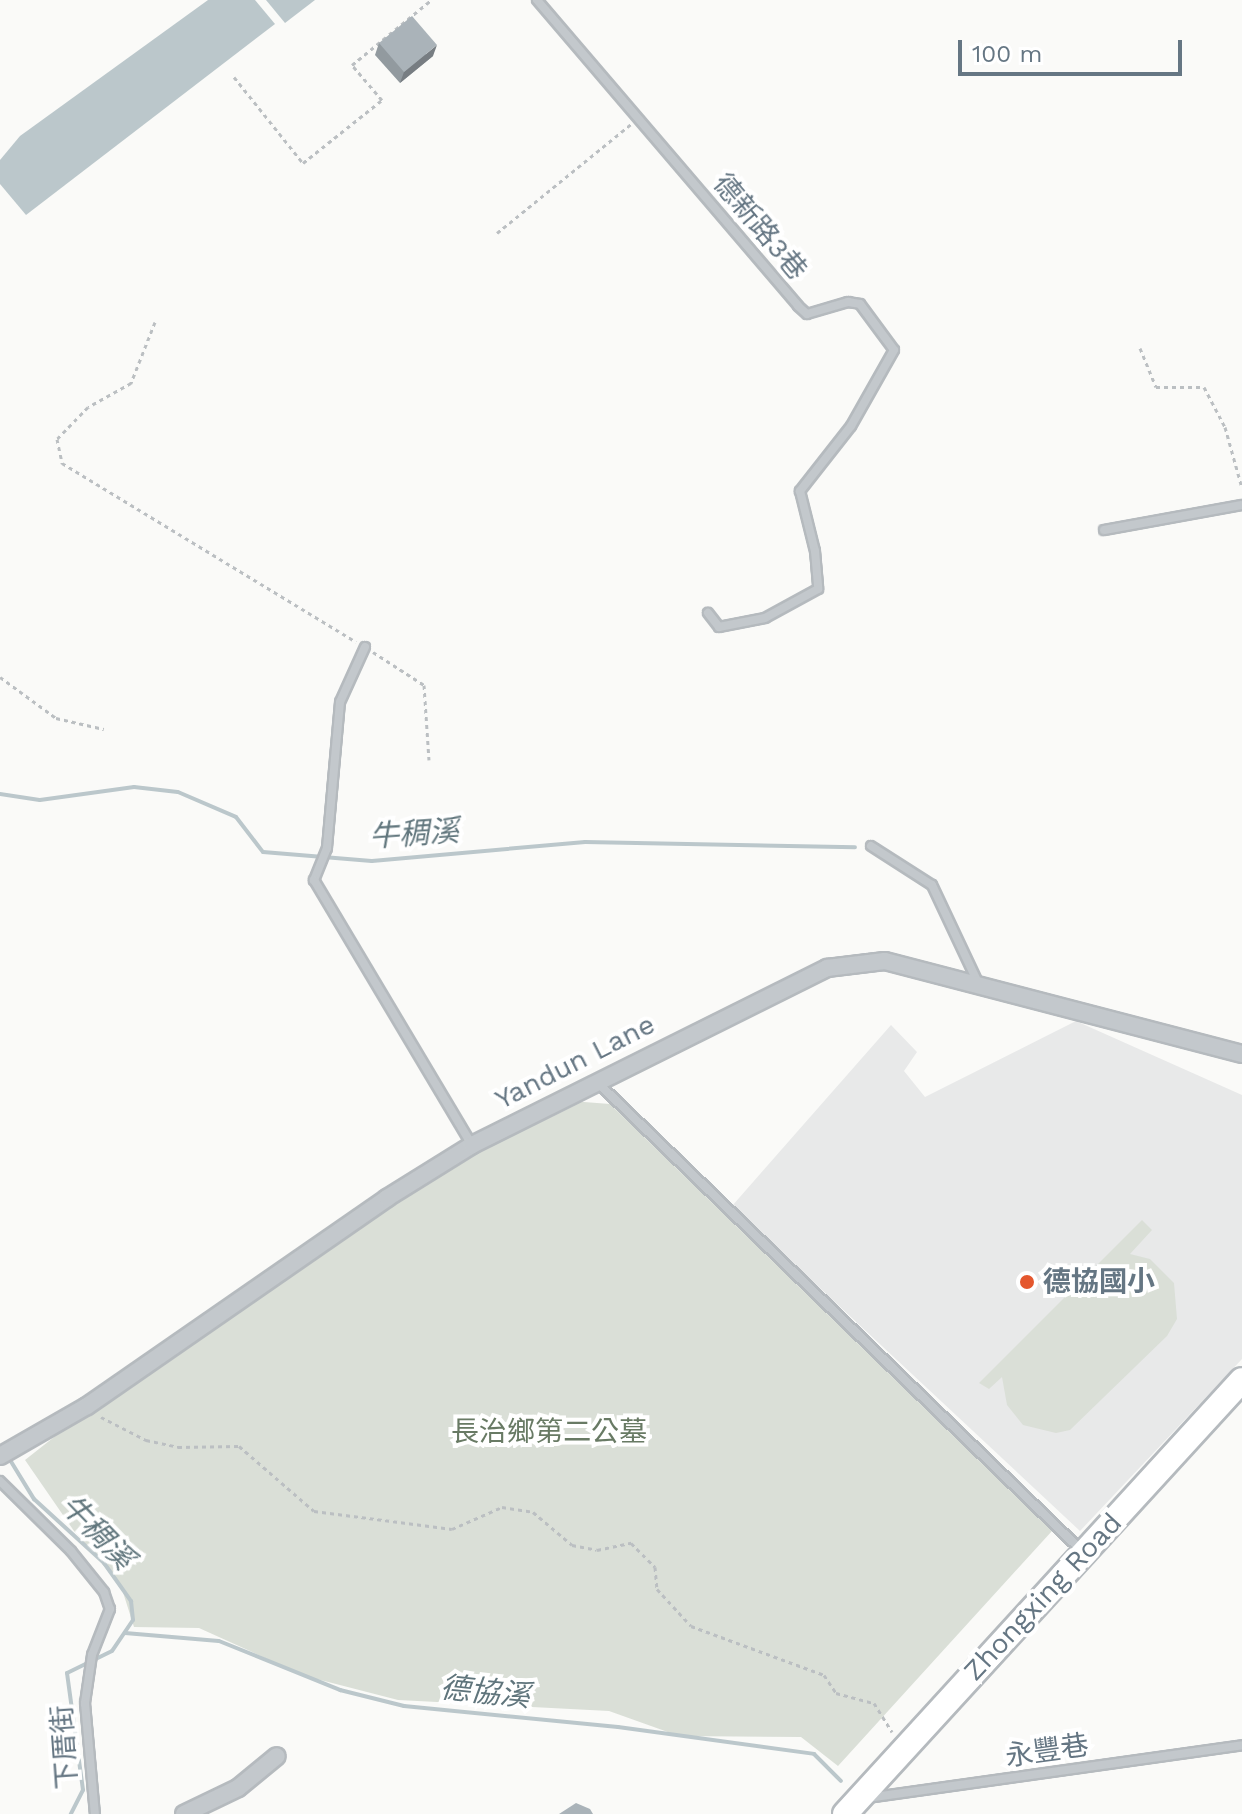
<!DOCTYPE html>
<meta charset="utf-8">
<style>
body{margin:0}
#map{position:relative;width:1242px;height:1814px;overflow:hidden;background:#fafaf8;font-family:"Work Sans","Noto Sans TC",sans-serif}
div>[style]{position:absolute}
.built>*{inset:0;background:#e8e9e9}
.green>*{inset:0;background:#dadfd7}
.water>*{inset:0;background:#bbc7cb}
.stream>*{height:4px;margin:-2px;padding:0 2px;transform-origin:2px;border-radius:2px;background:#bbc7cb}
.path>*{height:3px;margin-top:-1.5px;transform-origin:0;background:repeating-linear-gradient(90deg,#bbbfc2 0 4px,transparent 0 8px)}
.roads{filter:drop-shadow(2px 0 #b5babe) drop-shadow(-2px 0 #b5babe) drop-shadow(0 2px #b5babe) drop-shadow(0 -2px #b5babe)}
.service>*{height:8px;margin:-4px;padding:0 4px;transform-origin:4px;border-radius:4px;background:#c3c8cc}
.minor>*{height:16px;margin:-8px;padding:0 8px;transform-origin:8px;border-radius:8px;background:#c3c8cc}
.primary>*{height:24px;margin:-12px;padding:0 12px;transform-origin:12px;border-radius:12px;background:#fff}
.wall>*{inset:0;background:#929a9f}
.shaded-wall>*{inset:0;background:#777d82}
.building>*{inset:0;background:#aab3b9}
.dots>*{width:22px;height:22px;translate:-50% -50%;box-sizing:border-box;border:4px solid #fff;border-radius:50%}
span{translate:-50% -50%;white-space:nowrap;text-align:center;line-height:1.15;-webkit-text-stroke:8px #fff;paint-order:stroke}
.street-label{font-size:28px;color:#657683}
.poi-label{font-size:28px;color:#657683;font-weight:700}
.left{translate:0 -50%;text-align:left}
.park-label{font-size:28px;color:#687a64}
.water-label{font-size:30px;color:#60757c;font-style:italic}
.scale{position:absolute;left:958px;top:40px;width:224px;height:36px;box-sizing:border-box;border:4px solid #657683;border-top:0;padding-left:10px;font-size:24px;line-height:28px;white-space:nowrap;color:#657683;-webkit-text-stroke:6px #fff;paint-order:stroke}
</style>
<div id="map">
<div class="built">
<div style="clip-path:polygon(1076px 1021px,1242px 1095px,1242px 1359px,1080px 1531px,732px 1206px,891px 1025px,917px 1052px,904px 1071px,925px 1097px)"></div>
</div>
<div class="green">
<div style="clip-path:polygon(571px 1101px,610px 1104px,1052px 1531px,838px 1766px,801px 1737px,679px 1736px,609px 1711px,398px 1700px,305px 1676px,199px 1628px,134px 1627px,121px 1586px,74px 1531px,25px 1460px,101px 1400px,395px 1197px)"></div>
<div style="clip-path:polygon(1142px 1220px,1152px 1230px,1130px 1254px,1150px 1259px,1174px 1283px,1177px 1319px,1167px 1336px,1070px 1430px,1056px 1433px,1023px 1425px,1007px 1405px,1002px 1377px,989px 1389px,979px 1383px)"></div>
</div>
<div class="water">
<div style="clip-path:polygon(208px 0,255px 0,275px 24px,26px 215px,0 184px,0 160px,20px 136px)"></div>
<div style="clip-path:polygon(266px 0,315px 0,285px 23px)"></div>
</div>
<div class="stream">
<div style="left:0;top:794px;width:40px;rotate:8.5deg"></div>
<div style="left:40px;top:800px;width:95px;rotate:-7.9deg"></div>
<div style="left:134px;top:787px;width:44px;rotate:6.5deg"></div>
<div style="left:178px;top:792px;width:63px;rotate:23.3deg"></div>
<div style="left:236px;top:817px;width:44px;rotate:52.4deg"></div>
<div style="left:263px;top:852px;width:109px;rotate:4.7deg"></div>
<div style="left:372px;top:861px;width:214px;rotate:-5.1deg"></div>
<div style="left:585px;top:842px;width:270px;rotate:1.1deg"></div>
<div style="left:7px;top:1455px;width:52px;rotate:58.5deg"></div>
<div style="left:34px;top:1499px;width:95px;rotate:42.4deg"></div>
<div style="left:104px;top:1563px;width:47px;rotate:54.6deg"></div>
<div style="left:131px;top:1601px;width:19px;rotate:84deg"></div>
<div style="left:133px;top:1620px;width:37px;rotate:124deg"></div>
<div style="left:112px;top:1651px;width:50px;rotate:153.9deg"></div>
<div style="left:67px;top:1673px;width:118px;rotate:82.2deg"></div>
<div style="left:83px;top:1790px;width:27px;rotate:117deg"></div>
<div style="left:125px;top:1633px;width:94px;rotate:4.9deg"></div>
<div style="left:219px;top:1641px;width:131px;rotate:22deg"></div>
<div style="left:340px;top:1690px;width:66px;rotate:14deg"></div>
<div style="left:404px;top:1706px;width:215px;rotate:5.6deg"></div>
<div style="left:618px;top:1727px;width:198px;rotate:7.8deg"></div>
<div style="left:814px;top:1754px;width:38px;rotate:45deg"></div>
</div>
<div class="path">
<div style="left:234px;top:77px;width:110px;rotate:51.3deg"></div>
<div style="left:303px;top:163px;width:101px;rotate:-38.6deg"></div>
<div style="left:382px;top:100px;width:46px;rotate:-130.6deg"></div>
<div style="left:352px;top:65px;width:102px;rotate:-39.4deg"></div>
<div style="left:497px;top:233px;width:173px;rotate:-39.1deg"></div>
<div style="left:155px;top:322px;width:66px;rotate:111.5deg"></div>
<div style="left:131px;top:383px;width:49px;rotate:150.8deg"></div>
<div style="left:88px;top:407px;width:45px;rotate:134.1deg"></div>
<div style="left:57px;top:439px;width:25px;rotate:78deg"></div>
<div style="left:62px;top:463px;width:344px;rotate:31.3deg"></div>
<div style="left:1140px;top:348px;width:42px;rotate:67.7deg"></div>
<div style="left:1156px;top:387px;width:48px"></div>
<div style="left:1204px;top:387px;width:45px;rotate:62.3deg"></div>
<div style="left:1225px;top:427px;width:63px;rotate:74.4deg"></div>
<div style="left:373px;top:652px;width:61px;rotate:32.9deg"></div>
<div style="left:424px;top:685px;width:75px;rotate:86.2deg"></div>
<div style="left:0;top:677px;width:69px;rotate:36.2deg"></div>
<div style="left:56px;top:718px;width:49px;rotate:12.9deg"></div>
<div style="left:101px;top:1417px;width:51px;rotate:27.1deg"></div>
<div style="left:146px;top:1440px;width:33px;rotate:12deg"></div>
<div style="left:178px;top:1447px;width:61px;rotate:-0.9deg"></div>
<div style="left:239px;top:1446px;width:99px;rotate:40.9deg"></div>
<div style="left:314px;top:1511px;width:139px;rotate:7.4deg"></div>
<div style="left:452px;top:1529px;width:55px;rotate:-23.7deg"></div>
<div style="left:502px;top:1507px;width:31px;rotate:9deg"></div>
<div style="left:533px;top:1512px;width:51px;rotate:40.2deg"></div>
<div style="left:572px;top:1545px;width:25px;rotate:11deg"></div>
<div style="left:597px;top:1550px;width:35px;rotate:-12deg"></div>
<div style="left:631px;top:1543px;width:34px;rotate:45deg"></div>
<div style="left:655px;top:1567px;width:22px;rotate:85deg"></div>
<div style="left:657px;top:1589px;width:50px;rotate:47.4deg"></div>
<div style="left:691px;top:1626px;width:142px;rotate:20.2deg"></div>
<div style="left:824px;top:1675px;width:22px;rotate:56deg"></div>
<div style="left:836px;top:1693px;width:39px;rotate:15deg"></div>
<div style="left:874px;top:1703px;width:34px;rotate:58deg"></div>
</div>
<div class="roads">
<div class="service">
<div style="left:537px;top:0;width:402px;rotate:49.5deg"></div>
<div style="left:798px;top:306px;width:12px;rotate:42deg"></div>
<div style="left:807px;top:314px;width:43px;rotate:-16.3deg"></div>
<div style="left:848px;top:302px;width:12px;rotate:9deg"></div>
<div style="left:860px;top:304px;width:57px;rotate:53.5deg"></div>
<div style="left:894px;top:350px;width:87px;rotate:119.5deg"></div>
<div style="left:851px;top:426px;width:83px;rotate:128.1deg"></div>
<div style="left:800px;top:491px;width:62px;rotate:76deg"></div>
<div style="left:815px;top:551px;width:38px;rotate:85deg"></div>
<div style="left:818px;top:589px;width:60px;rotate:151.3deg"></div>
<div style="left:765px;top:618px;width:47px;rotate:168.9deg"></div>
<div style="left:719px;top:627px;width:18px;rotate:-128deg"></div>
<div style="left:1104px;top:530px;width:140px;rotate:-10.3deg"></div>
<div style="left:365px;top:647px;width:60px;rotate:114.4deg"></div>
<div style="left:340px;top:702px;width:147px;rotate:95.1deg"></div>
<div style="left:327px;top:848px;width:35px;rotate:112deg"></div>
<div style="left:314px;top:880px;width:309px;rotate:59.2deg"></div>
<div style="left:871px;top:846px;width:72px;rotate:32.6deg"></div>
<div style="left:932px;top:885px;width:110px;rotate:64.8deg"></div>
<div style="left:598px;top:1083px;width:675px;rotate:44.04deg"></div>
<div style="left:0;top:1481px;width:100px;rotate:44.6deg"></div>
<div style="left:71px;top:1551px;width:53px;rotate:51.2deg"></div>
<div style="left:104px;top:1592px;width:18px;rotate:71deg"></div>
<div style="left:110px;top:1609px;width:49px;rotate:111.4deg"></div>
<div style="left:92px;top:1655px;width:49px;rotate:98.3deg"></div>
<div style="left:85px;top:1703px;width:111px;rotate:84.9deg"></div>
<div style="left:867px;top:1798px;width:379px;rotate:-8deg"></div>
</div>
<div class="minor">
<div style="left:0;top:1456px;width:100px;rotate:-29.9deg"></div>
<div style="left:87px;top:1406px;width:365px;rotate:-34.7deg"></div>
<div style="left:387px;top:1198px;width:100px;rotate:-31.9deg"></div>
<div style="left:472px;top:1145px;width:397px;rotate:-26.5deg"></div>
<div style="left:827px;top:968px;width:58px;rotate:-6.9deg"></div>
<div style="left:885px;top:961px;width:369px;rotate:14.6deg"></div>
<div style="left:184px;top:1814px;width:60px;rotate:-25.7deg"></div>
<div style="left:238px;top:1788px;width:50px;rotate:-39.4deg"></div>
</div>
<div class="primary">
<div style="left:845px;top:1814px;width:588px;rotate:-47.55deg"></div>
</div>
</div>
<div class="wall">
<div style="clip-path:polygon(379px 43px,433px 56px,400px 83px,375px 55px)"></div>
</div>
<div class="shaded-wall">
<div style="clip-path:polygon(437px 45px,433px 56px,400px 83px,404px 72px)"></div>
</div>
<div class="building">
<div style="clip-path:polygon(412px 16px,437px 45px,404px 72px,379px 43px)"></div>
<div style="clip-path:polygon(576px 1803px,590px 1809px,593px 1814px,559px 1814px)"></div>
</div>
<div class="dots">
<div style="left:1027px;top:1282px;background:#e4572e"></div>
</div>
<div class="street-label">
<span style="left:760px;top:227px;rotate:50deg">德新路3巷</span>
<span style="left:575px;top:1062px;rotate:-27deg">Yandun Lane</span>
<span style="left:1043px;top:1597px;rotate:-47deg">Zhongxing Road</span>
<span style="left:65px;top:1747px;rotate:-94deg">下厝街</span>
<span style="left:1047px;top:1751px;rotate:-8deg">永豐巷</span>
</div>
<div class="poi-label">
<span class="left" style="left:1043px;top:1282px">德協國小</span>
</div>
<div class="park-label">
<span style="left:549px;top:1432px">長治鄉第二公墓</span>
</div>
<div class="water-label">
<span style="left:414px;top:834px;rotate:-4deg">牛稠溪</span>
<span style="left:97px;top:1532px;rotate:46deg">牛稠溪</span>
<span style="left:485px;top:1692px;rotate:6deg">德協溪</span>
</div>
<div class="scale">100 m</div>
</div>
